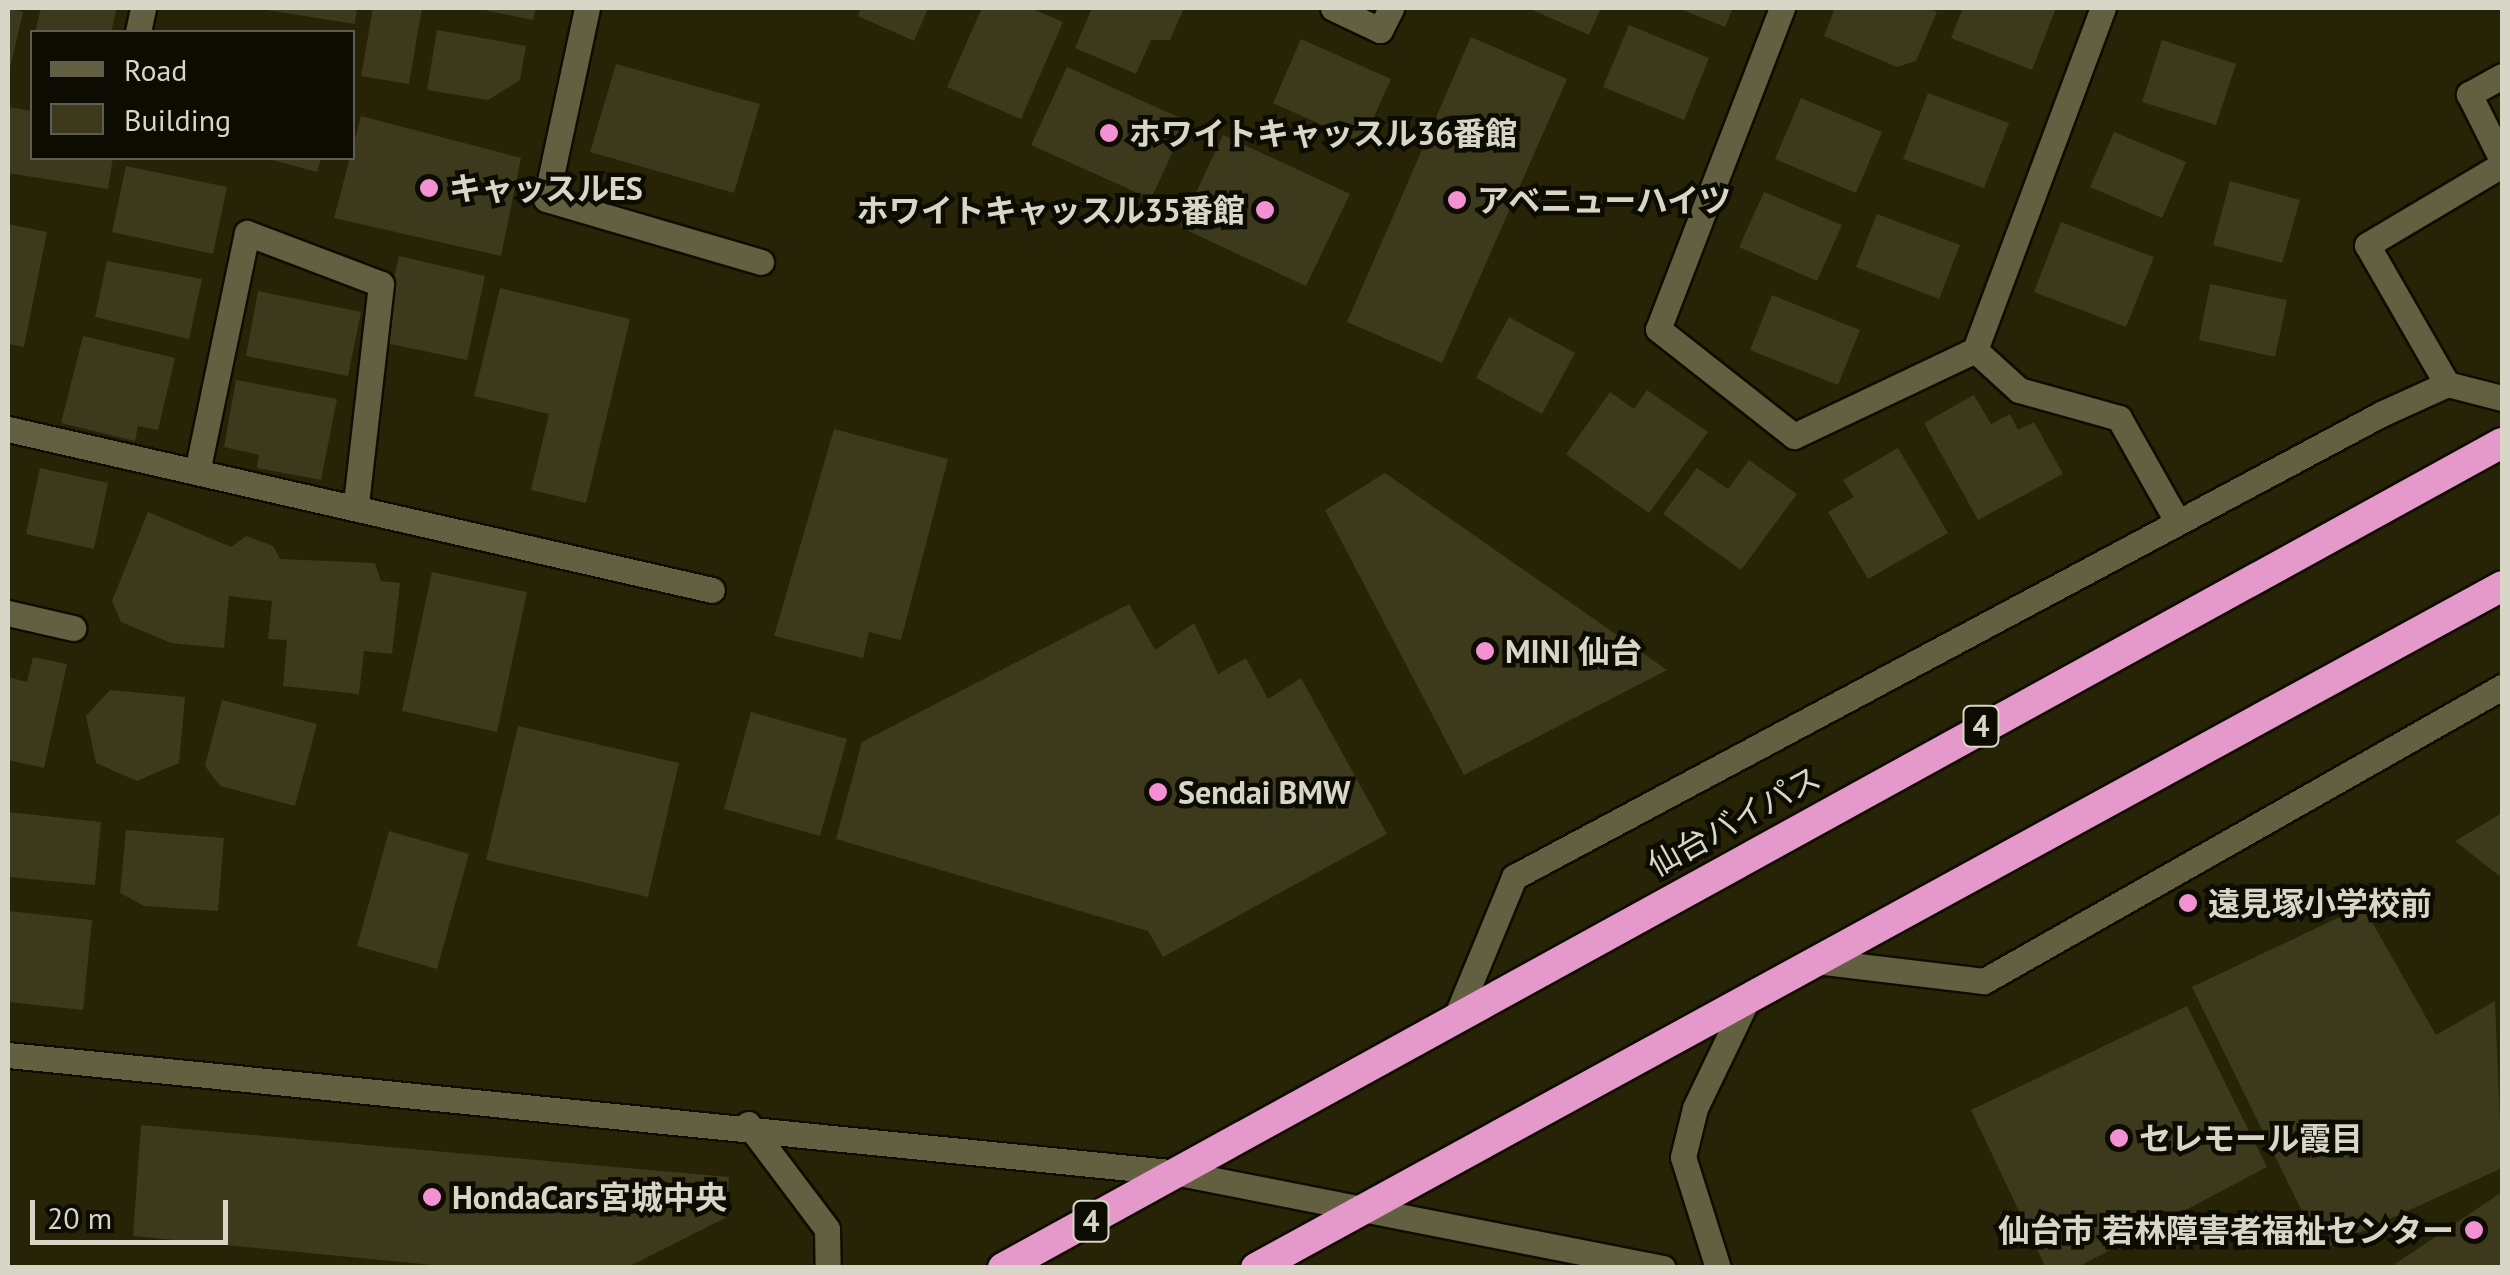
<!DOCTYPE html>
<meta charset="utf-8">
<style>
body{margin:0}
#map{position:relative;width:2510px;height:1275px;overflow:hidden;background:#262306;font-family:"PT Sans","Noto Sans JP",sans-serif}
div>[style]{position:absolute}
.building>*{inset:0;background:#3c391d}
.roads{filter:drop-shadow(2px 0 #0f0c00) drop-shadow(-2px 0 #0f0c00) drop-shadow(0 2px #0f0c00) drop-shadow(0 -2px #0f0c00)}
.minor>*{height:25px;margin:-12.5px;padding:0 12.5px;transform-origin:12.5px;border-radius:12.5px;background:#636042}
.highway>*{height:30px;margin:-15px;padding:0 15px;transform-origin:15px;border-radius:15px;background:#e599ca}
.dots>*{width:28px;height:28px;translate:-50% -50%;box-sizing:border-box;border:5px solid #0d0c03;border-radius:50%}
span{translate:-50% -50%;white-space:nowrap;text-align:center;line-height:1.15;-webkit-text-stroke:9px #0d0c03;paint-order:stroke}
.shield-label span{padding:2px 8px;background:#0d0c03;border:2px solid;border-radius:8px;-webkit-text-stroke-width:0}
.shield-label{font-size:30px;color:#d8d6c6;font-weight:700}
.poi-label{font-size:32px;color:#d8d6c6;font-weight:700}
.left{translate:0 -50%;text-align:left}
.right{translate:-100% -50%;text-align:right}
.street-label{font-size:32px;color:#d8d6c6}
.frame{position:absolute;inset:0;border:10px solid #d8d6c6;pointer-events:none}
.legend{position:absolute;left:30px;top:30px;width:325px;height:130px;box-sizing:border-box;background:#0d0c03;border:2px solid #5e5d51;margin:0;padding:12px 18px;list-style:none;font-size:30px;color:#d8d6c6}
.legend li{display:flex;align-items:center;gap:20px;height:50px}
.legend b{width:50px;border:2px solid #5e5d51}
.scale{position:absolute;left:30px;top:1200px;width:198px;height:45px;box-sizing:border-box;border:5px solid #d8d6c6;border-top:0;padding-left:12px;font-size:30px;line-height:35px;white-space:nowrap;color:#d8d6c6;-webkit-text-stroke:8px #0d0c03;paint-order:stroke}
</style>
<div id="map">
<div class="building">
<div style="clip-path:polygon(8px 8px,23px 12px,9px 72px,8px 72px)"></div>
<div style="clip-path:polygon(41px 8px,117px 8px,111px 32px,35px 32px)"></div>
<div style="clip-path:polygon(254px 8px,357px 8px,355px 24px)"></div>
<div style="clip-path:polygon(373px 8px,422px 8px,409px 84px,361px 76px)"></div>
<div style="clip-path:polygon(474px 8px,536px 8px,533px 20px)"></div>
<div style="clip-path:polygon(861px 8px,928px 8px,914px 41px,858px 16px)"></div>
<div style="clip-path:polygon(982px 8px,1030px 8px,1063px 22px,1021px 119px,947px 87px)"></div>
<div style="clip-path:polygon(1092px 8px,1184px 8px,1170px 40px,1151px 40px,1136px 74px,1075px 48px)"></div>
<div style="clip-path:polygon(1528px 8px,1601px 8px,1589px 35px)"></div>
<div style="clip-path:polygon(1678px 8px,1733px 8px,1725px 27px)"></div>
<div style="clip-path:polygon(1835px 8px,1926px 8px,1937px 12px,1916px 61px,1897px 67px,1824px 36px)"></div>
<div style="clip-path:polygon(1963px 8px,2056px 8px,2032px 70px,1951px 38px)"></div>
<div style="clip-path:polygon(1629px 25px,1709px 58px,1684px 120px,1603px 87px)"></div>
<div style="clip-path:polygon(437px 30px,526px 46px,520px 80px,488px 100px,427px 90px)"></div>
<div style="clip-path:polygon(1471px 37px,1567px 79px,1442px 363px,1347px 322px)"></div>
<div style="clip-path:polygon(1301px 39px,1391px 79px,1362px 143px,1273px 103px)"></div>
<div style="clip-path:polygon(2162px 40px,2236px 64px,2216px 125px,2142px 102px)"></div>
<div style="clip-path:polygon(616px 64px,760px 104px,734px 193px,590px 152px)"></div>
<div style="clip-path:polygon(1067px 67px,1187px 121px,1151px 199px,1031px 145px)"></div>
<div style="clip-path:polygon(1928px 93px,2009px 123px,1984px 188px,1903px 159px)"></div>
<div style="clip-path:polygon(1801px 98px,1882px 132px,1856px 193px,1775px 159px)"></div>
<div style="clip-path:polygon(8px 107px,32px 111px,32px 158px,113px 158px,108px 189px,8px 173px)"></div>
<div style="clip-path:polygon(361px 116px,521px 158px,501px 256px,334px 218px)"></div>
<div style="clip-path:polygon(2114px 132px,2186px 162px,2162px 218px,2090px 187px)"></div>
<div style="clip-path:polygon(1223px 135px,1350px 194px,1306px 286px,1180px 227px)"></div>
<div style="clip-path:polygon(265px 158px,321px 158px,317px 172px)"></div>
<div style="clip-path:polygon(126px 166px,227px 187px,213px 254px,112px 232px)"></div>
<div style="clip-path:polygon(2230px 181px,2300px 200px,2282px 263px,2213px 245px)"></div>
<div style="clip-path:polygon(1764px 192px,1842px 225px,1817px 281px,1739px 247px)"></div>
<div style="clip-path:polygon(1877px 214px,1960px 245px,1939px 299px,1856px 267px)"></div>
<div style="clip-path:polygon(2061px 222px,2154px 257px,2126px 327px,2034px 292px)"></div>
<div style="clip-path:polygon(8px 224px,47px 232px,24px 347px,8px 344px)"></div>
<div style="clip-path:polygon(399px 256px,485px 276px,467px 360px,380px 342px)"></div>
<div style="clip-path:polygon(107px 261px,202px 279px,189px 339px,95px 317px)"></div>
<div style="clip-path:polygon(2210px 284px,2287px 300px,2275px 357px,2199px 340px)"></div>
<div style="clip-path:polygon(500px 288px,630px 319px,586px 503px,531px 490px,549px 414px,474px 396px)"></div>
<div style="clip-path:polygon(258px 291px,361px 312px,348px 376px,246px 356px)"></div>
<div style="clip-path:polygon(1772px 295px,1860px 330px,1838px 385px,1750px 350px)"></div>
<div style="clip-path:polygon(1509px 317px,1575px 353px,1542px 414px,1476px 378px)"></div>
<div style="clip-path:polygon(83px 336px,175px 358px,158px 430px,138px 426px,135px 441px,61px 423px)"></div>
<div style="clip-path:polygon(236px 380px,337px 399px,321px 480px,257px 468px,259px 455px,224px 447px)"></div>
<div style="clip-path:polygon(1647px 390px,1708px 432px,1649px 513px,1566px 454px,1610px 392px,1634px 409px)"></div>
<div style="clip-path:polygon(1974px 395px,1991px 424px,2010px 414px,2018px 430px,2034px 422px,2063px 474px,1978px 520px,1924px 423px)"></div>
<div style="clip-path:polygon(834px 429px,948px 459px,901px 640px,869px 632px,863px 658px,774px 636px)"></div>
<div style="clip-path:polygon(1898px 448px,1948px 533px,1868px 579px,1828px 512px,1854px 497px,1843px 480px)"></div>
<div style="clip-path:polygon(1749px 460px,1797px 494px,1741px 570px,1663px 514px,1697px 468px,1728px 489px)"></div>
<div style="clip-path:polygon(40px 468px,108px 483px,94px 549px,26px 534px)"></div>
<div style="clip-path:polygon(1385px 473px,1667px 670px,1464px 775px,1325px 510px)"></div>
<div style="clip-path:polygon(148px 512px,231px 547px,246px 536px,273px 546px,280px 559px,375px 563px,381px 581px,400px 583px,392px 654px,364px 651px,359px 694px,283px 686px,287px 640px,268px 639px,272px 601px,229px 596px,224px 648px,171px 643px,121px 622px,112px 601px)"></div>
<div style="clip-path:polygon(432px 572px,527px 592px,497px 732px,402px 711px)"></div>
<div style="clip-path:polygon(1129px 604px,1155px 650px,1194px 623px,1218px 674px,1246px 658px,1268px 699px,1301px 678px,1387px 834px,1163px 957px,1148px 931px,836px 839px,862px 742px)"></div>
<div style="clip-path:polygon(33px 657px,67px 664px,44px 768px,8px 760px,8px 677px,27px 682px)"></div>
<div style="clip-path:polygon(110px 690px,185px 697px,179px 763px,137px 781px,96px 763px,86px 716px)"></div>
<div style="clip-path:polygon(222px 700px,317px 724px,295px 806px,220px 786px,205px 766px)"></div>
<div style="clip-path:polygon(751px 712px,847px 739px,820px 836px,724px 809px)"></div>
<div style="clip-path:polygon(518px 726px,679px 763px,648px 897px,486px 860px)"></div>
<div style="clip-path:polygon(8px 812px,101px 822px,95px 885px,8px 877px)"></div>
<div style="clip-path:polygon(2502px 813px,2502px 878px,2455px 841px)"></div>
<div style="clip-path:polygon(126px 830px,224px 838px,218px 911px,144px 906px,120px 893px)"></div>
<div style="clip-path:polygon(389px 831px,469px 854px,437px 969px,357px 946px)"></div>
<div style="clip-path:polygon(2363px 906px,2436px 1035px,2495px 1001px,2502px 1168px,2321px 1250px,2192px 987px)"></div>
<div style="clip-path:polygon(8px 911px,92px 920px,83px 1010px,8px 1002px)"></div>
<div style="clip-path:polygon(2187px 1006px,2267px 1167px,2076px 1268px,2046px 1268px,1971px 1110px)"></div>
<div style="clip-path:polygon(141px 1125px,729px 1177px,727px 1217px,626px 1268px,464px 1268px,133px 1236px)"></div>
<div style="clip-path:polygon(2502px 1192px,2502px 1268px,2389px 1268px)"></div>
</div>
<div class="roads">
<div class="minor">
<div style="left:587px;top:8px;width:195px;rotate:102.1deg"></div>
<div style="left:546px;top:199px;width:224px;rotate:16.3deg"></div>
<div style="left:1333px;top:8px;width:52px;rotate:25.1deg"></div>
<div style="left:1380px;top:30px;width:25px;rotate:-63deg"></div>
<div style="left:1782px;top:8px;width:344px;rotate:111.1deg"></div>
<div style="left:1658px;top:329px;width:173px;rotate:38.2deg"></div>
<div style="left:1794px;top:436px;width:200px;rotate:-25.4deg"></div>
<div style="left:1975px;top:350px;width:365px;rotate:-69.5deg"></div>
<div style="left:138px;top:32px;width:25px;rotate:-78deg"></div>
<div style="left:2502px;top:76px;width:38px;rotate:151deg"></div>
<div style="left:2469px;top:94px;width:74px;rotate:63.4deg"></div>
<div style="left:1975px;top:350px;width:59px;rotate:42.3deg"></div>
<div style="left:2019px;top:390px;width:104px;rotate:15.6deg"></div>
<div style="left:2119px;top:418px;width:116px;rotate:60.6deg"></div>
<div style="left:2447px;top:384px;width:160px;rotate:-119.9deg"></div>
<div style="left:2367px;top:245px;width:157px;rotate:-30.7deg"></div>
<div style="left:8px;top:429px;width:722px;rotate:12.88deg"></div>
<div style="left:197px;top:472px;width:244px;rotate:-78.2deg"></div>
<div style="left:247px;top:233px;width:143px;rotate:20.8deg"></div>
<div style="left:381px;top:284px;width:222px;rotate:96.5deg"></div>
<div style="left:8px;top:613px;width:67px;rotate:13deg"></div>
<div style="left:1816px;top:961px;width:169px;rotate:6.8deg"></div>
<div style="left:1984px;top:981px;width:596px;rotate:-29.58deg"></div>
<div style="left:1459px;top:1010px;width:144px;rotate:-67.5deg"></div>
<div style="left:1514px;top:877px;width:983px;rotate:-28.1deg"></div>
<div style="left:2381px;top:414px;width:72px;rotate:-24.4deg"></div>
<div style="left:2447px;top:384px;width:57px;rotate:14.3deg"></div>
<div style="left:8px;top:1055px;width:1177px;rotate:5.75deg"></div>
<div style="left:1179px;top:1173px;width:493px;rotate:11.1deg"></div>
<div style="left:748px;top:1124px;width:131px;rotate:53deg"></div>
<div style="left:827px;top:1229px;width:39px;rotate:89deg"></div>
<div style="left:1718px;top:1268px;width:116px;rotate:-107.5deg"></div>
<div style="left:1683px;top:1157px;width:50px;rotate:-76.2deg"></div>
<div style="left:1695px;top:1108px;width:120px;rotate:-64.3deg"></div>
</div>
<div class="highway">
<div style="left:1003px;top:1268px;width:1711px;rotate:-28.83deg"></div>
<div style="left:1256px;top:1268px;width:1420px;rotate:-28.69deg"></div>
</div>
</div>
<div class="dots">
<div style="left:1109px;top:133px;background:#f491d3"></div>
<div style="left:429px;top:188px;background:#f491d3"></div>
<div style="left:1457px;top:200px;background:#f491d3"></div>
<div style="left:1265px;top:210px;background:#f491d3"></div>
<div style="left:1485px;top:651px;background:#f491d3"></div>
<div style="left:1158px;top:792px;background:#f491d3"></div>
<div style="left:2188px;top:903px;background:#f491d3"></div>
<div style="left:2119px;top:1138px;background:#f491d3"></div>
<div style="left:432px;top:1197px;background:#f491d3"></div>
<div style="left:2474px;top:1230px;background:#f491d3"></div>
</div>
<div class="shield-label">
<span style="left:1981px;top:726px">4</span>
<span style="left:1091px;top:1221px">4</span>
</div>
<div class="poi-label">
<span class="left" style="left:1129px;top:133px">ホワイトキャッスル36番館</span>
<span class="left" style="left:449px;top:188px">キャッスルES</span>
<span class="left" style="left:1477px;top:200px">アベニューハイツ</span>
<span class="right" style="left:1245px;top:210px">ホワイトキャッスル35番館</span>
<span class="left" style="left:1505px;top:651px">MINI 仙台</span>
<span class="left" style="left:1178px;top:792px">Sendai BMW</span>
<span class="left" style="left:2208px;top:903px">遠見塚小学校前</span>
<span class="left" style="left:2139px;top:1138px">セレモール霞目</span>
<span class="left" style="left:452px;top:1197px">HondaCars宮城中央</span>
<span class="right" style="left:2454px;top:1230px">仙台市 若林障害者福祉センター</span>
</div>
<div class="street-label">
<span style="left:1734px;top:821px;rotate:-29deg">仙台バイパス</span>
</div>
<div class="frame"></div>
<ul class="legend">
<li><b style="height:12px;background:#636042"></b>Road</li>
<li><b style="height:28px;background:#3c391d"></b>Building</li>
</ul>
<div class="scale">20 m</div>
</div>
